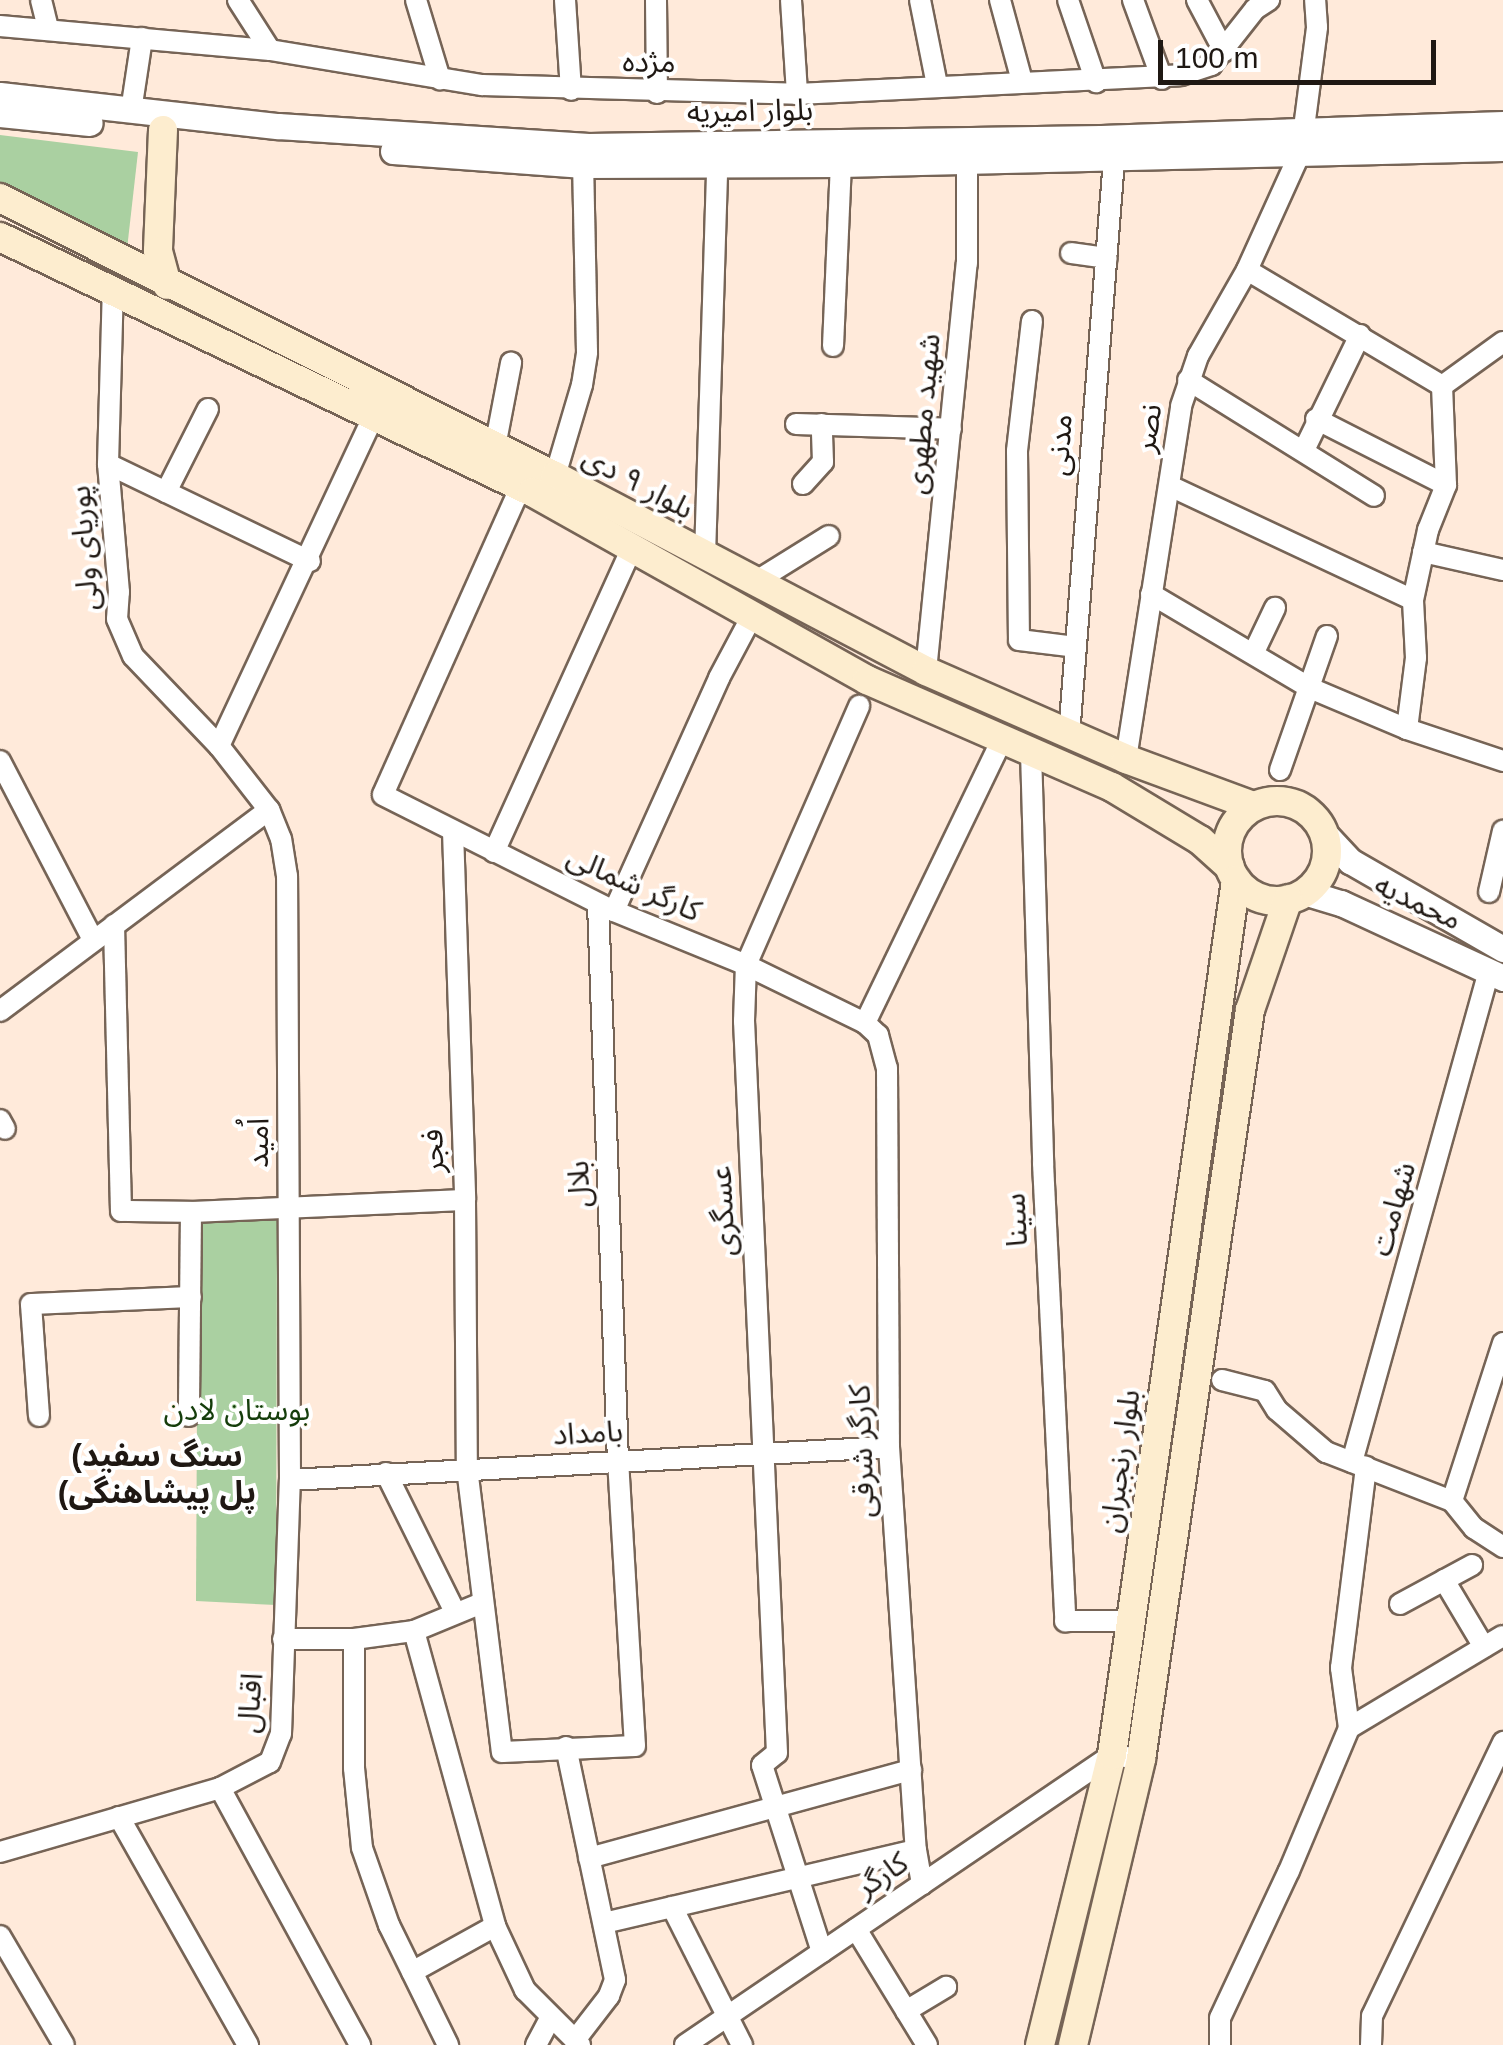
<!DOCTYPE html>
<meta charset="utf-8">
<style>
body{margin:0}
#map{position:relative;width:1503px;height:2045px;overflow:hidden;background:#ffeada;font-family:Arial,"Noto Sans Arabic",sans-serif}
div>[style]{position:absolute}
.green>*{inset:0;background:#aad0a1}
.roads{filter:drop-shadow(2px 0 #766456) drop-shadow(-2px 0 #766456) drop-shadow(0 2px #766456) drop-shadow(0 -2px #766456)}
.minor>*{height:20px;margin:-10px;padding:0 10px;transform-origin:10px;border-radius:10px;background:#fff}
.tertiary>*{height:25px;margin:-12.5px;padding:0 12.5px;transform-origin:12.5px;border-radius:12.5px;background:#fff}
.secondary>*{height:28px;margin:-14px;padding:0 14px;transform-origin:14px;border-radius:14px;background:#fdedcf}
.secondary>.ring{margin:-14px;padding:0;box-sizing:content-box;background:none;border:28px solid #fdedcf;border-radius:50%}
span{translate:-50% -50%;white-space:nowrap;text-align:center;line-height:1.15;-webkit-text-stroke:8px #fff;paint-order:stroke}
.street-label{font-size:30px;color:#1f1813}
.park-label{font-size:30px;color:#153d0b}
.neighbourhood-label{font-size:32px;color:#1f1813;font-weight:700}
.scale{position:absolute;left:1158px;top:40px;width:278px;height:45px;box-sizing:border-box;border:5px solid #1f1813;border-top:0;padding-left:12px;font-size:30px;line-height:35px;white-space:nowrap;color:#1f1813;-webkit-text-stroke:8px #fff;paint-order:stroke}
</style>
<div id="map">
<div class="green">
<div style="clip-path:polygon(0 135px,138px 152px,127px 249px,0 185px)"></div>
<div style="clip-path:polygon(198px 1218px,277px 1219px,276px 1605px,196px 1601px)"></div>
</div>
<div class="roads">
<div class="minor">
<div style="left:41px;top:0;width:30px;rotate:76deg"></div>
<div style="left:238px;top:0;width:59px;rotate:57.4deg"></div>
<div style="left:416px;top:0;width:83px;rotate:73.1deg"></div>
<div style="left:565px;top:0;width:90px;rotate:86.2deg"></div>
<div style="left:656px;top:0;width:93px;rotate:89.4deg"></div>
<div style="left:791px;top:0;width:94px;rotate:86.3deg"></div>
<div style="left:920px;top:0;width:87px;rotate:78.7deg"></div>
<div style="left:1000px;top:0;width:84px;rotate:74.8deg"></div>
<div style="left:1068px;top:0;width:87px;rotate:71.1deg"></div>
<div style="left:1133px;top:0;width:84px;rotate:69.8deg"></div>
<div style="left:1197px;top:0;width:58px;rotate:62.1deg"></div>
<div style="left:0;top:26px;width:271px;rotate:5.1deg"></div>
<div style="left:270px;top:50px;width:215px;rotate:9.4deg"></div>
<div style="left:482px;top:85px;width:315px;rotate:1.6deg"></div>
<div style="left:797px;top:94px;width:384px;rotate:-2.8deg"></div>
<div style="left:1181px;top:75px;width:32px;rotate:-18deg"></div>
<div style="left:1211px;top:65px;width:71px;rotate:-51.8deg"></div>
<div style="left:1255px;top:9px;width:17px;rotate:-33deg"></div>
<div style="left:131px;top:111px;width:74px;rotate:-81.4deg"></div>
<div style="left:1071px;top:253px;width:36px;rotate:8deg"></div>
<div style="left:1247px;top:270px;width:227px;rotate:30.7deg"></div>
<div style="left:1032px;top:321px;width:131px;rotate:96.6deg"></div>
<div style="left:1017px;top:451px;width:189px;rotate:89.4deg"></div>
<div style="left:1019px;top:640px;width:57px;rotate:7deg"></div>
<div style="left:833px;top:346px;width:182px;rotate:-87.5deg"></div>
<div style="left:1188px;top:380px;width:219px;rotate:31.9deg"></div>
<div style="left:1442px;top:386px;width:75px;rotate:-35.8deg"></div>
<div style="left:1316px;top:419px;width:146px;rotate:26.9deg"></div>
<div style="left:796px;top:424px;width:155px;rotate:1.8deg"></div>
<div style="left:495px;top:447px;width:86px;rotate:-79.2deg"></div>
<div style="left:1304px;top:450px;width:128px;rotate:-64deg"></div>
<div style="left:108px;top:464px;width:224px;rotate:25.7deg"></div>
<div style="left:555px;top:476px;width:95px;rotate:-73.5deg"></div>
<div style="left:582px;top:385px;width:33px;rotate:-81deg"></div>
<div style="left:587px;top:352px;width:187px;rotate:-91.2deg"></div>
<div style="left:803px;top:484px;width:30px;rotate:-48deg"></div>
<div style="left:823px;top:462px;width:38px;rotate:-92deg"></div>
<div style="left:521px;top:486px;width:338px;rotate:114.1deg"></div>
<div style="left:383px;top:795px;width:258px;rotate:26.7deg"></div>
<div style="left:614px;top:911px;width:143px;rotate:22.2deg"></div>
<div style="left:746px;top:965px;width:132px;rotate:26deg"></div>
<div style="left:865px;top:1023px;width:18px;rotate:43deg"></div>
<div style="left:878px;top:1035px;width:34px;rotate:75deg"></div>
<div style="left:887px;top:1068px;width:379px;rotate:89.7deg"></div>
<div style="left:889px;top:1447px;width:404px;rotate:86.2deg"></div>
<div style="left:916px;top:1850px;width:35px;rotate:80deg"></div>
<div style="left:1170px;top:486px;width:268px;rotate:25.1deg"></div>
<div style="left:166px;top:492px;width:93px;rotate:-63.2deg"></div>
<div style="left:1423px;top:552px;width:82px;rotate:12.7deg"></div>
<div style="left:705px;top:556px;width:392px;rotate:-88.2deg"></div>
<div style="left:755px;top:582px;width:87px;rotate:-31.9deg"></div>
<div style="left:1151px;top:594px;width:185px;rotate:30.6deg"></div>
<div style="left:1310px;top:688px;width:105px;rotate:22.9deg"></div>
<div style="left:1407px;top:729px;width:101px;rotate:18.4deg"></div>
<div style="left:1254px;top:652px;width:49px;rotate:-64.5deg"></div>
<div style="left:926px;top:671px;width:410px;rotate:-84.3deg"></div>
<div style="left:967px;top:263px;width:102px;rotate:-90deg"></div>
<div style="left:1407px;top:729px;width:72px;rotate:-82.8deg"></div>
<div style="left:1416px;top:658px;width:58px;rotate:-93deg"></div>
<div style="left:1413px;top:600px;width:72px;rotate:-77.9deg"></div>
<div style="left:1428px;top:530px;width:48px;rotate:-68.2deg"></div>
<div style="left:1446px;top:485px;width:99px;rotate:-92.3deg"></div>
<div style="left:1069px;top:735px;width:577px;rotate:-85.53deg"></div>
<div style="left:219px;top:746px;width:365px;rotate:-64.9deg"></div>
<div style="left:1031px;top:752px;width:411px;rotate:88.3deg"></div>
<div style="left:1043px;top:1163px;width:459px;rotate:87.2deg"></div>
<div style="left:1065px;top:1621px;width:66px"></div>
<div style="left:1126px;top:759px;width:357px;rotate:-81.1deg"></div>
<div style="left:1181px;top:406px;width:53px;rotate:-71.2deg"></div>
<div style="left:1198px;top:356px;width:99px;rotate:-60.3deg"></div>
<div style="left:1247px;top:270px;width:131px;rotate:-65.6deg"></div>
<div style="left:1301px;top:151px;width:125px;rotate:-82.6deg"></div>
<div style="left:1317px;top:27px;width:27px;rotate:-94deg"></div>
<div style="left:0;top:761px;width:202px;rotate:62.5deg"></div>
<div style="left:1280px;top:770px;width:142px;rotate:-70.7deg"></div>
<div style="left:453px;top:831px;width:369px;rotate:88.1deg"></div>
<div style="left:465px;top:1200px;width:268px;rotate:89.6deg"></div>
<div style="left:467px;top:1468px;width:286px;rotate:83deg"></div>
<div style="left:502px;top:1752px;width:133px;rotate:-2.6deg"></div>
<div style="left:635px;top:1746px;width:285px;rotate:-93.4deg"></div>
<div style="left:618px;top:1462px;width:558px;rotate:-92.05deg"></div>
<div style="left:494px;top:852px;width:334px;rotate:-65.6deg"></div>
<div style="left:1489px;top:892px;width:63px;rotate:-77.1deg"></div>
<div style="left:614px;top:911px;width:256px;rotate:-65.7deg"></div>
<div style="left:719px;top:678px;width:70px;rotate:-62deg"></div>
<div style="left:114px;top:925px;width:286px;rotate:88.6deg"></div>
<div style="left:121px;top:1211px;width:70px;rotate:0.8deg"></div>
<div style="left:191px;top:1212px;width:204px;rotate:90.6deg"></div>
<div style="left:0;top:1011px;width:336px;rotate:-36.8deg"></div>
<div style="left:865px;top:1023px;width:315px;rotate:-64.2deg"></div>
<div style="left:0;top:1120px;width:10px;rotate:61deg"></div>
<div style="left:191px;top:1212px;width:274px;rotate:-2.5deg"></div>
<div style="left:1222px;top:1380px;width:44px;rotate:14.3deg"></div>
<div style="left:1265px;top:1391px;width:22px;rotate:58deg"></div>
<div style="left:1277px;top:1410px;width:65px;rotate:40.6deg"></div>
<div style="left:1326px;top:1452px;width:135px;rotate:21.3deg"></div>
<div style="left:1452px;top:1501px;width:35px;rotate:51deg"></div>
<div style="left:1474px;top:1528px;width:35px;rotate:33deg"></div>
<div style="left:39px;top:1416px;width:112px;rotate:-94.1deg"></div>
<div style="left:31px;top:1304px;width:160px;rotate:-2.5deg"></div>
<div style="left:1352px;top:1462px;width:510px;rotate:-74.41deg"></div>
<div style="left:386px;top:1473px;width:155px;rotate:63.6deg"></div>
<div style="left:290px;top:1480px;width:600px;rotate:-3.15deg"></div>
<div style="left:1452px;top:1501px;width:166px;rotate:-72.1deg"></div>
<div style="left:1444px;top:1580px;width:78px;rotate:59.2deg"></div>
<div style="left:1400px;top:1604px;width:82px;rotate:-28.4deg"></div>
<div style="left:414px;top:1631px;width:306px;rotate:74.6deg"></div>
<div style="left:495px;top:1926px;width:71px;rotate:64.9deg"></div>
<div style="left:525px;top:1990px;width:78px;rotate:45deg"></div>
<div style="left:283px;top:1639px;width:71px"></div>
<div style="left:354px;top:1639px;width:61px;rotate:-7.6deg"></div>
<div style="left:414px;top:1631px;width:74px;rotate:-22.4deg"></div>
<div style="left:354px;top:1639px;width:129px;rotate:90deg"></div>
<div style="left:354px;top:1768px;width:80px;rotate:84.3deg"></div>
<div style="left:362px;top:1848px;width:82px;rotate:70.7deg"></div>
<div style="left:389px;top:1925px;width:134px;rotate:63.8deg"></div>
<div style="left:1349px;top:1728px;width:61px;rotate:-97.6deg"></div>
<div style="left:1341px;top:1668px;width:203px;rotate:-82.9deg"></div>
<div style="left:1349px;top:1728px;width:179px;rotate:-30.9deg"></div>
<div style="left:566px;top:1747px;width:238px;rotate:78.1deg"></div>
<div style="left:615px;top:1980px;width:17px;rotate:111deg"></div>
<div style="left:609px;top:1996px;width:56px;rotate:127.7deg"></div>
<div style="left:220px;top:1788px;width:293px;rotate:61.4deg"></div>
<div style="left:119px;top:1817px;width:262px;rotate:60.5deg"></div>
<div style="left:0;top:1852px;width:229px;rotate:-16.2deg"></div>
<div style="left:220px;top:1788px;width:56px;rotate:-27.5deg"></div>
<div style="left:270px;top:1762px;width:30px;rotate:-69deg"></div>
<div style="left:281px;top:1734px;width:254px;rotate:-88deg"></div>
<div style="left:290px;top:1480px;width:604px;rotate:-90.28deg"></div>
<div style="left:287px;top:876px;width:37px;rotate:-99deg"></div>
<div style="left:281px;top:839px;width:31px;rotate:-112deg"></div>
<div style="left:269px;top:810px;width:81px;rotate:-128deg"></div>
<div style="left:219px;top:746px;width:124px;rotate:-133.7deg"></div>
<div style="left:133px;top:656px;width:40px;rotate:-113.4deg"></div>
<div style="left:117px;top:619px;width:27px;rotate:-86deg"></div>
<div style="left:119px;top:592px;width:128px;rotate:-94.9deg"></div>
<div style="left:108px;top:464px;width:176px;rotate:-88.4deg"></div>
<div style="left:589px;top:1858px;width:334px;rotate:-15.3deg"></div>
<div style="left:672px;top:1907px;width:155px;rotate:63.1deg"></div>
<div style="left:604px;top:1923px;width:320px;rotate:-13.2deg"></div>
<div style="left:856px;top:1929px;width:136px;rotate:58.5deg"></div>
<div style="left:0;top:1936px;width:126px;rotate:59.6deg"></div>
<div style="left:822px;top:1952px;width:196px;rotate:-107.8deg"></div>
<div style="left:762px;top:1765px;width:19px;rotate:-39deg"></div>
<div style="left:777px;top:1753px;width:733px;rotate:-92.58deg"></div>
<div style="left:744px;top:1021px;width:56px;rotate:-88deg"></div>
<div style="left:746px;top:965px;width:283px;rotate:-66.4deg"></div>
<div style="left:412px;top:1972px;width:95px;rotate:-29deg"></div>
<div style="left:906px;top:2011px;width:47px;rotate:-31deg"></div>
<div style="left:536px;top:2045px;width:30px;rotate:-62deg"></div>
<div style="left:685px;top:2045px;width:516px;rotate:-34.18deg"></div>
<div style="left:1112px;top:1755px;width:29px;rotate:8deg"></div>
<div style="left:1220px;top:2045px;width:27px;rotate:-90deg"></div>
<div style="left:1220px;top:2018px;width:162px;rotate:-64.9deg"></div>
<div style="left:1289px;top:1871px;width:155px;rotate:-67.2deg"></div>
<div style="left:1371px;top:2045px;width:29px;rotate:-88deg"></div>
<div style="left:1372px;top:2016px;width:304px;rotate:-64.4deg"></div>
</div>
<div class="tertiary">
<div style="left:0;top:95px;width:280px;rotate:6.4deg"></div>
<div style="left:278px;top:126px;width:311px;rotate:3.7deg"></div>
<div style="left:588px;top:146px;width:513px;rotate:-0.89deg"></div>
<div style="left:1101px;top:138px;width:402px;rotate:-2deg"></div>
<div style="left:0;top:114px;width:90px;rotate:5.7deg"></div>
<div style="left:393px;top:151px;width:191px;rotate:4.2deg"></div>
<div style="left:583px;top:165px;width:258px;rotate:-0.2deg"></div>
<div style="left:841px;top:164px;width:662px;rotate:-1.38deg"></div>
<div style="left:1323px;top:832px;width:40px;rotate:47deg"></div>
<div style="left:1350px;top:861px;width:177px;rotate:29.9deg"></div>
<div style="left:1304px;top:892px;width:39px;rotate:17deg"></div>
<div style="left:1341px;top:903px;width:179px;rotate:24.8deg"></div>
</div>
<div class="secondary">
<div style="left:163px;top:130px;width:121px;rotate:92.4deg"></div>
<div style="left:158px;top:251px;width:35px;rotate:75deg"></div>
<div style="left:0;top:198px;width:621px;rotate:26.61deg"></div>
<div style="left:555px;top:476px;width:419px;rotate:27.7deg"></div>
<div style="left:926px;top:671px;width:219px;rotate:23.7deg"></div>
<div style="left:1126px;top:759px;width:135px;rotate:20.3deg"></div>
<div style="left:0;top:237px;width:590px;rotate:25.61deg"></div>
<div style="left:532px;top:492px;width:384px;rotate:29.3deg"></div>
<div style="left:867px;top:680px;width:267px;rotate:23.6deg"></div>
<div style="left:1112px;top:787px;width:103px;rotate:31.1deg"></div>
<div style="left:1200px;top:840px;width:40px;rotate:42deg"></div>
<div class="ring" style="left:1227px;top:801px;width:72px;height:72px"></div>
<div style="left:1040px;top:2045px;width:299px;rotate:-76.1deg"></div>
<div style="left:1112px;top:1755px;width:884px;rotate:-81.93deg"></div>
<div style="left:1073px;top:2045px;width:294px;rotate:-76.6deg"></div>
<div style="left:1141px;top:1759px;width:757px;rotate:-81.72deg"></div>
<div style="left:1250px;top:1010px;width:117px;rotate:-71.1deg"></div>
</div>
</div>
<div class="street-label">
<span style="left:649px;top:62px;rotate:1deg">مژده</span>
<span style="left:750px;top:111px;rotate:-1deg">بلوار امیریه</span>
<span style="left:923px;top:414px;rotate:-85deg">شهید مطهری</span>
<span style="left:1148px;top:428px;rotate:-81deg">نصر</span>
<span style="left:1060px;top:445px;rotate:-86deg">مدنی</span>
<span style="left:638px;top:483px;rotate:28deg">بلوار ۹ دی</span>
<span style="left:84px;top:548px;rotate:-94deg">پوریای ولی</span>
<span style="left:634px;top:884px;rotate:24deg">کارگر شمالی</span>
<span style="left:1418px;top:902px;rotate:25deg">محمدیه</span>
<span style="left:258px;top:1143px;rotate:-90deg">اُمید</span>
<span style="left:433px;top:1151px;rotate:-92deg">فجر</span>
<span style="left:579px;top:1184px;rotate:-92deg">بلال</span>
<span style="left:1393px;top:1209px;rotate:-74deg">شهامت</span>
<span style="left:723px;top:1211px;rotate:-93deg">عسگری</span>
<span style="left:1016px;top:1220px;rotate:-93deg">سینا</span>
<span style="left:588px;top:1433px;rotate:-3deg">بامداد</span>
<span style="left:862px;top:1451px;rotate:-92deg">کارگر شرقی</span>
<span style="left:1120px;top:1461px;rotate:-82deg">بلوار رنجبران</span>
<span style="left:250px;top:1703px;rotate:-86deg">اقبال</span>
<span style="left:882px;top:1875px;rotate:-34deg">کارگر</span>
</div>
<div class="park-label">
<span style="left:237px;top:1410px">بوستان لادن</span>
</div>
<div class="neighbourhood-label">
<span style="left:157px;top:1474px">(سنگ سفید<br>(پل پیشاهنگی</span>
</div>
<div class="scale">100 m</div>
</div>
